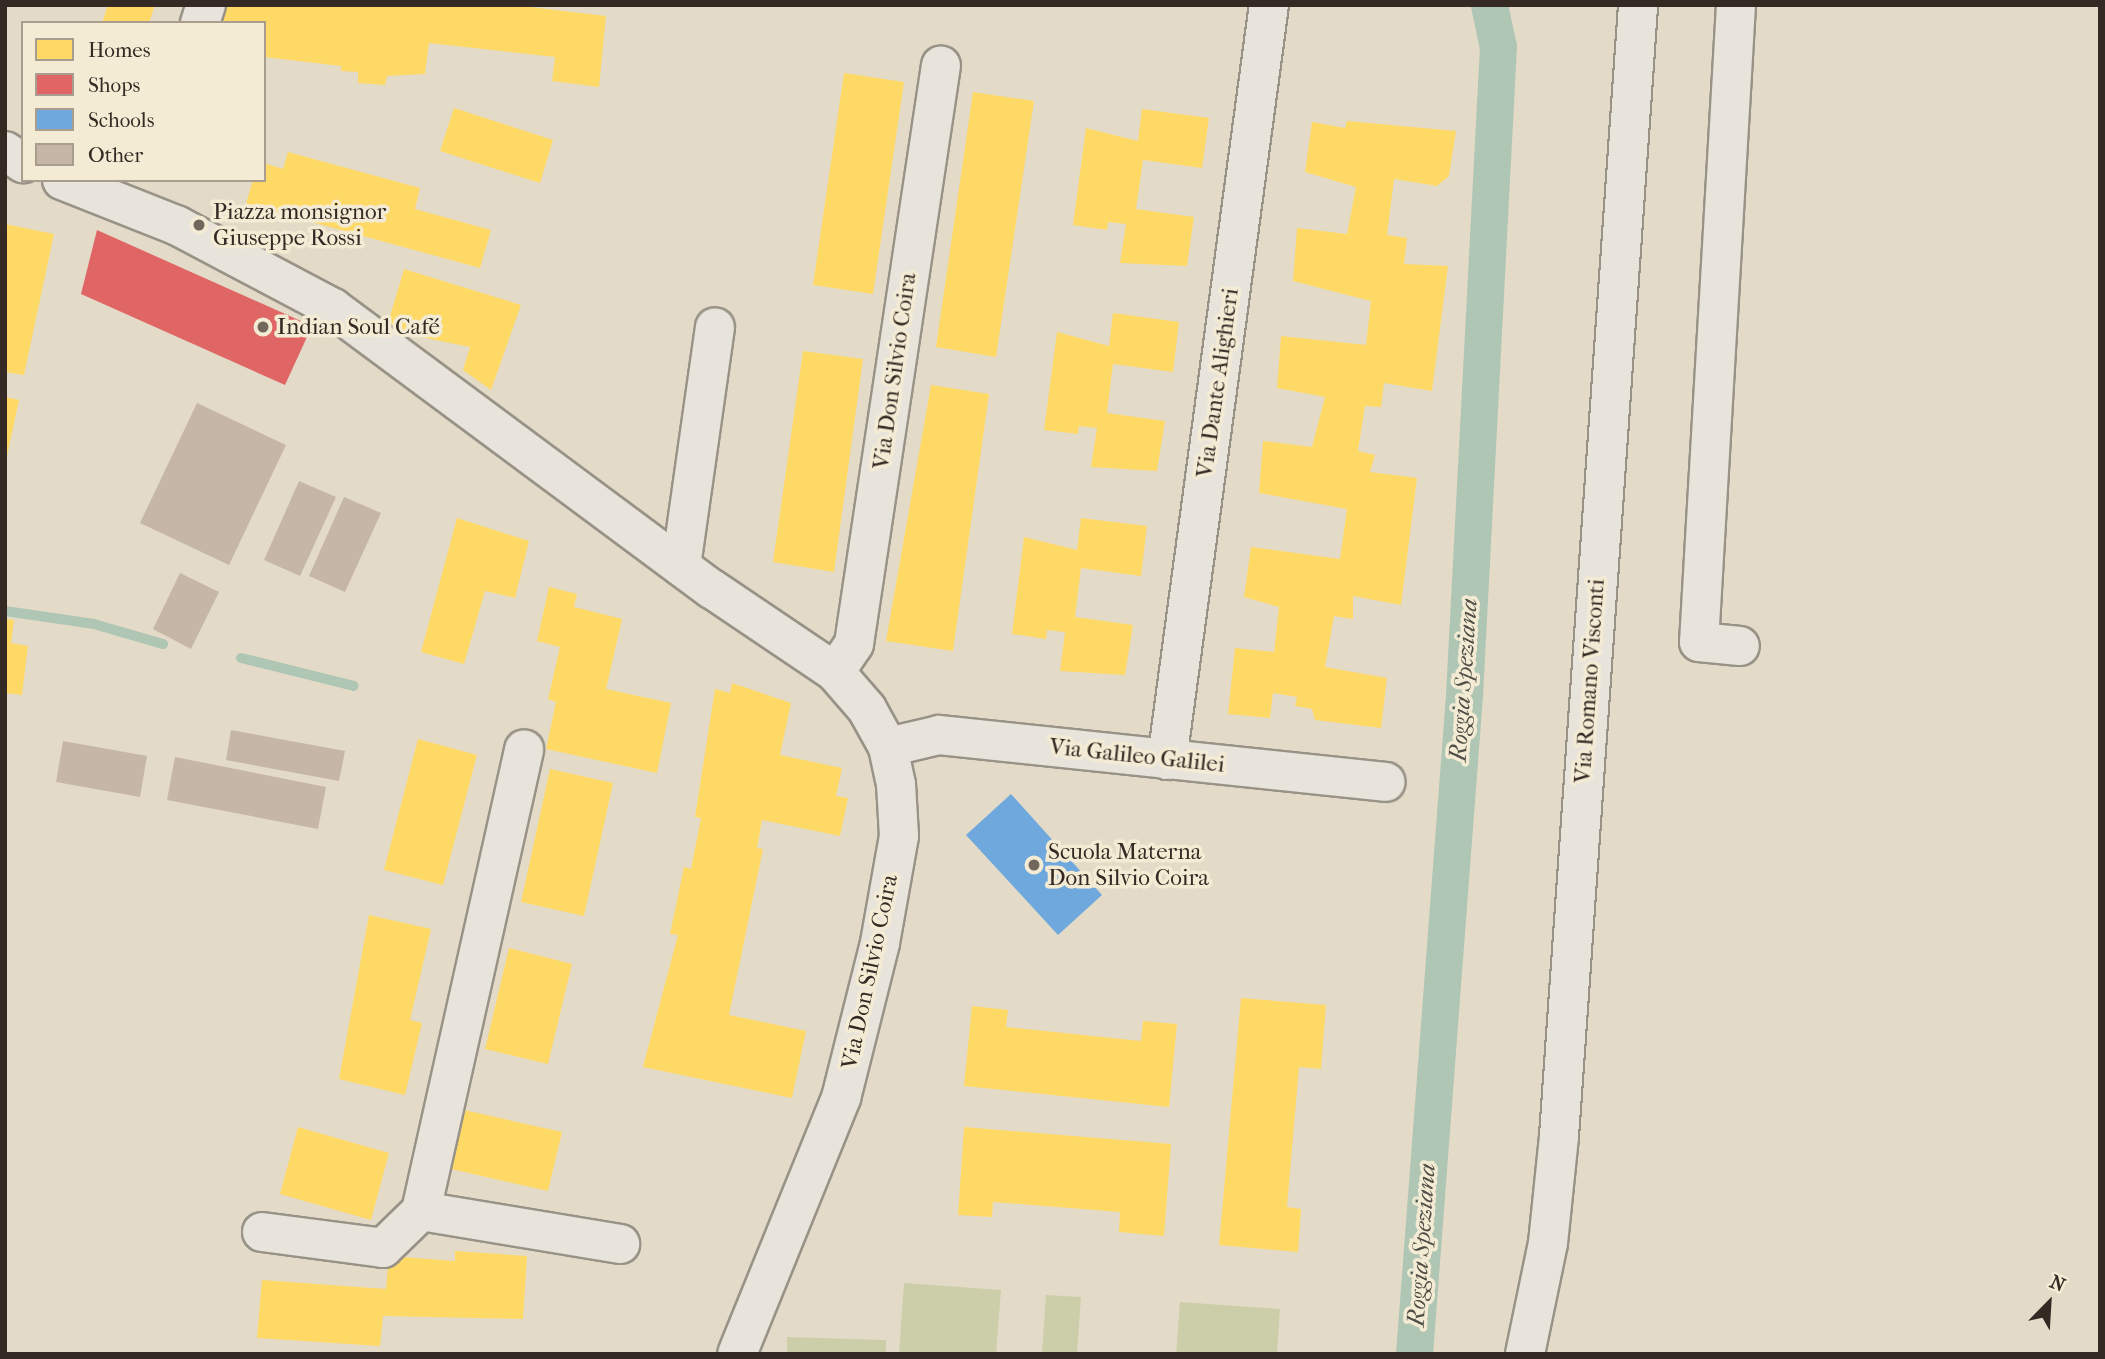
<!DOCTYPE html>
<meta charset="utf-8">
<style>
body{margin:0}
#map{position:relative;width:2105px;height:1359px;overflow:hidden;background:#e3dbc8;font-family:"IM FELL French Canon",serif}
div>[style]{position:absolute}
.green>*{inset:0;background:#cccda9}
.homes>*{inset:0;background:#ffd966}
.shops>*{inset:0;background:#e06666}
.schools>*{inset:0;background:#6fa8dc}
.stream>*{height:10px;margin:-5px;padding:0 5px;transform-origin:5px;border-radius:5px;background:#b0c6b4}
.canal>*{height:37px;margin:-18.5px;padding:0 18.5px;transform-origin:18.5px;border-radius:18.5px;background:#b0c6b4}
.building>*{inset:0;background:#c6b6a6}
.roads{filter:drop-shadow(2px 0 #989287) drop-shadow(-2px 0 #989287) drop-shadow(0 2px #989287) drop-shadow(0 -2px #989287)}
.minor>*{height:38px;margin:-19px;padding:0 19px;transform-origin:19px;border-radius:19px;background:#e9e4db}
.dots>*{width:19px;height:19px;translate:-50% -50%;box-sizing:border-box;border:4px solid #f4ebd4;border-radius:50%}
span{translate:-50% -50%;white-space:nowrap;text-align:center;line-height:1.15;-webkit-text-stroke:7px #f4ebd4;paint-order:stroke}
.poi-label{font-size:23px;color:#352924}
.left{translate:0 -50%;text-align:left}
.street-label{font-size:23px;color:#352924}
.water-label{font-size:24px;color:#4e4e46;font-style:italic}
.frame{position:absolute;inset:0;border:7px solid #352924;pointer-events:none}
.legend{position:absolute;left:21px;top:21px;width:245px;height:161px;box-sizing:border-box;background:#f4ebd4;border:2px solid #a89d8e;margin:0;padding:9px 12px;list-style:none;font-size:21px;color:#352924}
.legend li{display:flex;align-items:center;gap:14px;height:35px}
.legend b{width:35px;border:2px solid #a89d8e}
.north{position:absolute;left:2014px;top:1268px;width:70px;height:70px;-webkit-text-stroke:5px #f4ebd4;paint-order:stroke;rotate:24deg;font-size:19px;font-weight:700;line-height:28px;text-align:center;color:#352924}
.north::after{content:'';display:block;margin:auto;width:24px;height:32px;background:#352924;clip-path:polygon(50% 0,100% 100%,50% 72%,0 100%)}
</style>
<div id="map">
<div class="green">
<div style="clip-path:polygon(904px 1283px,1001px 1290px,996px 1354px,899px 1354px)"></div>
<div style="clip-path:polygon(1046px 1295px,1081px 1297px,1077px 1354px,1042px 1354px)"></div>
<div style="clip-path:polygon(1180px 1302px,1280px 1309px,1277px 1354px,1176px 1354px)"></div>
<div style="clip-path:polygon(787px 1337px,886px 1340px,886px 1354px,787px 1354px)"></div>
</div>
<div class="homes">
<div style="clip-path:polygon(108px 5px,155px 5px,149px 23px,102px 23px)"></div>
<div style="clip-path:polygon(226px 5px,513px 5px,606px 16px,599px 87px,552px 81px,555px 57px,429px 43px,425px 74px,387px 76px,385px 85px,358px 83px,358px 72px,341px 71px,341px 66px,264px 57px,264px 23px,221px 23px)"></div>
<div style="clip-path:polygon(844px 73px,904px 82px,873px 294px,813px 285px)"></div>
<div style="clip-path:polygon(973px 92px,1034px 101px,996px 357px,936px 347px)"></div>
<div style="clip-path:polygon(454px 108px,553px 140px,540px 183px,440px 151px)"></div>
<div style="clip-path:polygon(1142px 109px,1209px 118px,1202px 168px,1143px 160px,1136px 209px,1194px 217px,1187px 266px,1120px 263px,1126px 224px,1108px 222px,1107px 230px,1073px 225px,1086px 128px,1138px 141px)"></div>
<div style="clip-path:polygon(1347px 121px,1456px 131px,1449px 176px,1437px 186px,1394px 179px,1387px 235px,1407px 238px,1404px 264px,1448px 266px,1432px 391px,1384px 383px,1381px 407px,1365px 406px,1358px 451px,1375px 455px,1370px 472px,1417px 478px,1401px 605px,1353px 596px,1353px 619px,1334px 616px,1325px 667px,1387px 678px,1381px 728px,1315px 720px,1312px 709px,1295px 706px,1297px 697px,1273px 693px,1270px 718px,1228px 714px,1235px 648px,1274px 652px,1279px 607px,1244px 597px,1251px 547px,1340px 559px,1347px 509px,1259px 493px,1263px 441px,1312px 447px,1325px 397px,1277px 388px,1281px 336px,1366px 345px,1371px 301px,1293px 281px,1297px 228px,1347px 234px,1356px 187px,1305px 172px,1312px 122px,1345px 128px)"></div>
<div style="clip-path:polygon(288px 152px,420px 188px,415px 209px,491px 230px,480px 268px,246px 204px,253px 180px,264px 180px,264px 163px,283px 169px)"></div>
<div style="clip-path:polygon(5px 224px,54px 234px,24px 375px,5px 372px)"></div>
<div style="clip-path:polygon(404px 269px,521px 305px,491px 390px,463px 370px,470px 347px,386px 330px)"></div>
<div style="clip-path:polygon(1113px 313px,1179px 322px,1173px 372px,1113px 364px,1107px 413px,1165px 421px,1157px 471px,1091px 467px,1097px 428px,1079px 426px,1078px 434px,1044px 430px,1057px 332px,1109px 346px)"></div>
<div style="clip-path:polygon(803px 351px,863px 359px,834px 572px,773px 562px)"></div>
<div style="clip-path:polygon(931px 385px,989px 394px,953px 651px,886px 641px)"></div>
<div style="clip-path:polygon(5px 397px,19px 400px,6px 461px,5px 461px)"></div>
<div style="clip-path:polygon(457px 518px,529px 541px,515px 598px,485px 591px,464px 664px,421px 652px)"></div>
<div style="clip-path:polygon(1081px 518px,1147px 526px,1141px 576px,1081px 568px,1075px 617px,1133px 625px,1125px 675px,1060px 671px,1065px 632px,1047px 630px,1046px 639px,1012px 634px,1024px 537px,1077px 550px)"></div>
<div style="clip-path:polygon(549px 587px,577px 594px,574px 607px,622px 619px,606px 689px,671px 703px,657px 773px,546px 749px,556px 702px,548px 699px,560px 647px,537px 641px)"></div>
<div style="clip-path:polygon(5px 619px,14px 620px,11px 643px,28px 646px,22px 695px,5px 693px)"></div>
<div style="clip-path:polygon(732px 683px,791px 703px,780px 755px,842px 768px,836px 796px,848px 798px,840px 836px,762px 820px,757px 848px,763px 849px,729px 1015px,806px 1031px,792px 1098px,643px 1067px,678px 935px,670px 934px,684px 867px,691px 869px,701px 818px,695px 817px,715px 689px,730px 693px)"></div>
<div style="clip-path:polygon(418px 739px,477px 755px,443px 885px,384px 870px)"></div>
<div style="clip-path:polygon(550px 769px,613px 783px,584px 916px,521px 902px)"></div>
<div style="clip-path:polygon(369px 915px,431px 929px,410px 1020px,422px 1023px,405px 1095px,339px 1079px)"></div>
<div style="clip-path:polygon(509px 948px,572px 964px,548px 1064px,485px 1049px)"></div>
<div style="clip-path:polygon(1241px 998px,1326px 1005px,1321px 1069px,1299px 1067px,1287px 1207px,1301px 1209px,1298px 1252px,1219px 1245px)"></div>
<div style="clip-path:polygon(972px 1006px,1008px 1010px,1006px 1027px,1141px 1041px,1143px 1021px,1177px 1024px,1169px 1107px,964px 1086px)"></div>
<div style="clip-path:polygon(464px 1110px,562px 1132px,548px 1191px,451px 1169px)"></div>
<div style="clip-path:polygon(298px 1127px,389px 1153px,371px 1220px,280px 1194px)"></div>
<div style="clip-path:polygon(964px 1127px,1171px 1144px,1164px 1236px,1119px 1232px,1120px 1212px,993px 1202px,992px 1217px,958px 1215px)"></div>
<div style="clip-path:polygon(455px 1251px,527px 1256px,523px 1319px,383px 1316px,380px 1346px,257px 1338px,262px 1280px,386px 1289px,389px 1256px,455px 1261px)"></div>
</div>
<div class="shops">
<div style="clip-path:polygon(97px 230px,312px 326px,285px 385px,81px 294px)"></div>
</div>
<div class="schools">
<div style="clip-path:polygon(1011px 794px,1102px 895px,1058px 935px,966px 835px)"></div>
</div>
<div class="stream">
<div style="left:5px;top:611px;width:90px;rotate:8.3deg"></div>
<div style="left:94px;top:624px;width:72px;rotate:16.2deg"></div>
<div style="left:241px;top:658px;width:116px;rotate:13.9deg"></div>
</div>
<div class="canal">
<div style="left:1414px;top:1354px;width:661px;rotate:-85.66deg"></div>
<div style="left:1464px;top:695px;width:649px;rotate:-87deg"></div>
<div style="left:1498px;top:47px;width:43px;rotate:-102.1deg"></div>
</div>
<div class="building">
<div style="clip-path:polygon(197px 403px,286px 445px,229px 565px,140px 523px)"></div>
<div style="clip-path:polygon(299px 481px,336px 497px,300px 576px,264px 560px)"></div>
<div style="clip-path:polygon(344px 497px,381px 513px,345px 592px,309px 576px)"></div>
<div style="clip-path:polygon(180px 573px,219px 592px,191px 649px,153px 629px)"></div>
<div style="clip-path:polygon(231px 730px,345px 751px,339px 781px,226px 760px)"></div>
<div style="clip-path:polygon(63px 741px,147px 756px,140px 797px,56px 782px)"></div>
<div style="clip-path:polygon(175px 757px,326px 787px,318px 829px,167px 800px)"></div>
</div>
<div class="roads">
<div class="minor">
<div style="left:1736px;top:5px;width:638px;rotate:93.32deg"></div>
<div style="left:1699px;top:642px;width:41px;rotate:5.6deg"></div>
<div style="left:200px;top:23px;width:19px;rotate:-72deg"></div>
<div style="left:5px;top:151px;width:22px;rotate:34deg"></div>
<div style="left:62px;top:180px;width:125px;rotate:21.6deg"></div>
<div style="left:178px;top:226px;width:175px;rotate:27.9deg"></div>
<div style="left:333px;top:308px;width:472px;rotate:36.6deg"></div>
<div style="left:712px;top:589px;width:148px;rotate:34deg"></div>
<div style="left:835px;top:672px;width:49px;rotate:49.1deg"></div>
<div style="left:867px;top:709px;width:43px;rotate:61.1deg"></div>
<div style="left:888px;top:747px;width:38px;rotate:78deg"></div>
<div style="left:896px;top:784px;width:52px;rotate:86.7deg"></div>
<div style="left:899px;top:836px;width:109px;rotate:100.1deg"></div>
<div style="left:880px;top:943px;width:160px;rotate:104.1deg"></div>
<div style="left:841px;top:1098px;width:276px;rotate:112.1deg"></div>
<div style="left:681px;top:566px;width:241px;rotate:-81.9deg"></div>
<div style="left:835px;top:672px;width:34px;rotate:-56deg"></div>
<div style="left:854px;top:644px;width:585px;rotate:-81.45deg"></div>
<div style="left:888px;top:747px;width:52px;rotate:-13.2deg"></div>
<div style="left:939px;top:735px;width:449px;rotate:6deg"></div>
<div style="left:1167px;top:760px;width:762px;rotate:-82.31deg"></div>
<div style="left:421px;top:1211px;width:473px;rotate:-77.4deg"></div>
<div style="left:262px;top:1232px;width:122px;rotate:7.5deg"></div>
<div style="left:383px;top:1248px;width:53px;rotate:-44.2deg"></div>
<div style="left:421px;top:1211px;width:202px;rotate:9.4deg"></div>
<div style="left:1525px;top:1354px;width:113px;rotate:-78.3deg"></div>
<div style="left:1548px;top:1243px;width:108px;rotate:-84.1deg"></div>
<div style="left:1559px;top:1136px;width:1134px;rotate:-86deg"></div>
</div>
</div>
<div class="dots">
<div style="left:199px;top:225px;background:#72675d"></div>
<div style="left:263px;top:327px;background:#72675d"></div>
<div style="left:1034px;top:865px;background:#72675d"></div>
</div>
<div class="poi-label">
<span class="left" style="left:213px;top:225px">Piazza monsignor<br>Giuseppe Rossi</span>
<span class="left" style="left:277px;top:327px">Indian Soul Café</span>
<span class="left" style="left:1048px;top:865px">Scuola Materna<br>Don Silvio Coira</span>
</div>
<div class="street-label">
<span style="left:895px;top:371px;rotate:-82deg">Via Don Silvio Coira</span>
<span style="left:1218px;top:383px;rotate:-82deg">Via Dante Alighieri</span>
<span style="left:1590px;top:681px;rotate:-86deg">Via Romano Visconti</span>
<span style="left:1137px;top:756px;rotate:6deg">Via Galileo Galilei</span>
<span style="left:870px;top:972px;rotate:-78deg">Via Don Silvio Coira</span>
</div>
<div class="water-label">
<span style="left:1464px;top:680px;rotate:-86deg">Roggia Speziana</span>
<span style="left:1422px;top:1245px;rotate:-86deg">Roggia Speziana</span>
</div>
<div class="frame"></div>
<ul class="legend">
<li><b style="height:19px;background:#ffd966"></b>Homes</li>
<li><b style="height:19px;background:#e06666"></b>Shops</li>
<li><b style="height:19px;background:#6fa8dc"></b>Schools</li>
<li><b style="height:19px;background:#c6b6a6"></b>Other</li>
</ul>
<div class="north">N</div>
</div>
